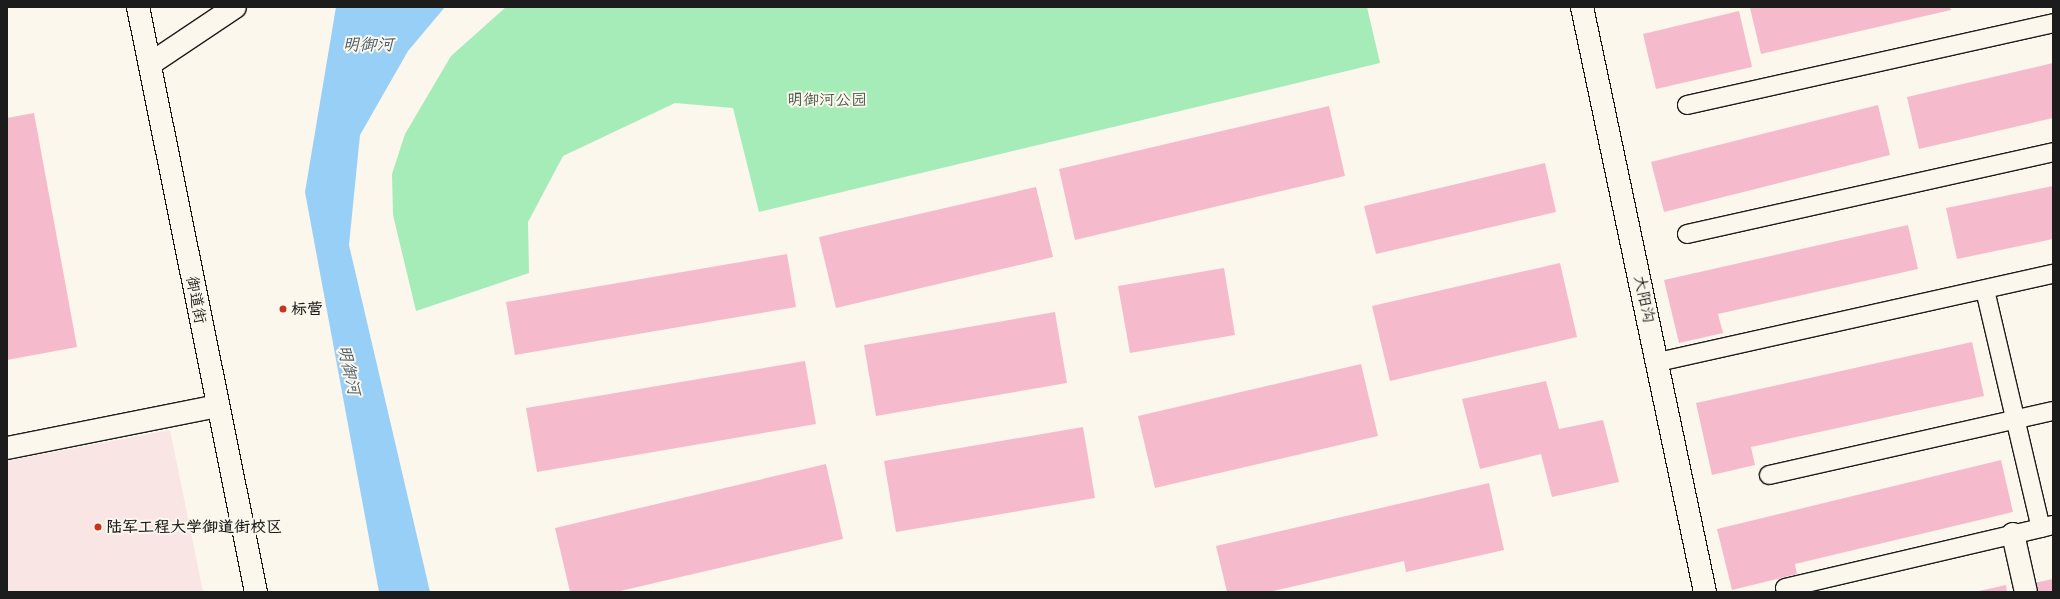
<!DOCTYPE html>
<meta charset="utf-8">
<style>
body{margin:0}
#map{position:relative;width:2060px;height:599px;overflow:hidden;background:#fbf7ec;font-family:Caveat,"LXGW WenKai TC",sans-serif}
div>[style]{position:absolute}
.built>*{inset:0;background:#f9e5e3}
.green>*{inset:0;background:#a6ecb8}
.water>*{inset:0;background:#98cff7}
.building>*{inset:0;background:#f5bbcd}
.roads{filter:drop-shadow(1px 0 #1c1c1c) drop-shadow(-1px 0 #1c1c1c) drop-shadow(0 1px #1c1c1c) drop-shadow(0 -1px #1c1c1c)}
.lane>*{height:18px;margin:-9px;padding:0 9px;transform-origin:9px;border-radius:9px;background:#fbf7ec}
.street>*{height:22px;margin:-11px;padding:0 11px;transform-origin:11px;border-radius:11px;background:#fbf7ec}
.primary>*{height:22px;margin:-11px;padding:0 11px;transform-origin:11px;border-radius:11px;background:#fbf7ec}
.dots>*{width:11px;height:11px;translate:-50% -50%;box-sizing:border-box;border:2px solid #fbf7ec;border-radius:50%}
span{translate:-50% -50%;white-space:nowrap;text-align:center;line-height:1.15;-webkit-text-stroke:4px #fbf7ec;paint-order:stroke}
.park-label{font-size:16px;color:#455a4b}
.street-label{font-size:16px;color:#1c1c1c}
.poi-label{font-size:16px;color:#1c1c1c;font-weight:700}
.left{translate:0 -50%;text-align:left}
.water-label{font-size:17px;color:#475b69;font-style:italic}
.frame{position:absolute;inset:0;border:8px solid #1c1c1c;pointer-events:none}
</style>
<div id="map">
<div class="built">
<div style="clip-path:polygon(170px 430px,203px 592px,7px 592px,7px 461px)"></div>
</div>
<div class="green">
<div style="clip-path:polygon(506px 7px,1367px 7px,1380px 63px,759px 212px,733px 108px,675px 103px,563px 156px,528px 222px,529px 273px,416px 311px,393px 215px,392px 174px,405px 134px,451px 56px)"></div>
</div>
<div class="water">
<div style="clip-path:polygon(336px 7px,445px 7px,408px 51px,360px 135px,349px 245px,430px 592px,379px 592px,305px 192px)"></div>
</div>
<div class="building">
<div style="clip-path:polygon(1756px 7px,1950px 7px,1951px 10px,1761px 54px,1750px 8px)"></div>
<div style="clip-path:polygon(1739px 11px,1752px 67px,1656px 89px,1643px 34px)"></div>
<div style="clip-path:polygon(2053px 63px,2053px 118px,1919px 149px,1907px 97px)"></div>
<div style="clip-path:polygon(1878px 105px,1890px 155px,1664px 212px,1651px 162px)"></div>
<div style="clip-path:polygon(1329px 106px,1345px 176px,1075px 240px,1059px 169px)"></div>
<div style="clip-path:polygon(34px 113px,77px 347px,7px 360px,7px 118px)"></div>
<div style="clip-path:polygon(1545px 163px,1556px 212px,1376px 254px,1364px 206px)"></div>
<div style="clip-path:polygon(2053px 186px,2053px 239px,1957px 259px,1946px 208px)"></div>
<div style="clip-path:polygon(1036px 187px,1053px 257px,836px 308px,819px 237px)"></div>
<div style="clip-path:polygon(1908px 225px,1918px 269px,1718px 314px,1723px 333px,1679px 343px,1664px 280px)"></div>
<div style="clip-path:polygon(787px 254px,796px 307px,515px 355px,506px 302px)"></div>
<div style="clip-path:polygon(1560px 263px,1577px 337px,1390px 381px,1372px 306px)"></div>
<div style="clip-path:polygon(1224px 268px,1235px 335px,1130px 353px,1118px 286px)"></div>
<div style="clip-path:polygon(1055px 312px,1067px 383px,876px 416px,864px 345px)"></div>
<div style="clip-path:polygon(1972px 342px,1984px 396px,1751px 447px,1755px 465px,1712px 475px,1696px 403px)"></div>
<div style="clip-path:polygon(805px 361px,816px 424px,537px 472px,526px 408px)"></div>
<div style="clip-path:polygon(1361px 364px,1378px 436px,1155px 488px,1138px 416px)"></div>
<div style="clip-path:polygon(1546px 381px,1559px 429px,1603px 420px,1619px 482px,1552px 497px,1541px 454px,1480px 469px,1462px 399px)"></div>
<div style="clip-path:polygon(1083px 427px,1095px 498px,896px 532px,884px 461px)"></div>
<div style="clip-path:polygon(2001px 460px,2013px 512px,1795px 564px,1797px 574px,1732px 590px,1717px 529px)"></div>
<div style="clip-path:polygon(826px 464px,843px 539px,616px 592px,570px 592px,555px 528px)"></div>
<div style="clip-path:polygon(1489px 483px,1504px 550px,1406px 572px,1404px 561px,1269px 592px,1227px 592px,1216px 546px)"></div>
<div style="clip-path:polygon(2053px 579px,2053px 592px,2036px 592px,2034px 583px)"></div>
<div style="clip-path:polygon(2006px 585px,2007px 592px,1979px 592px,1979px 591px)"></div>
</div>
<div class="roads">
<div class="lane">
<div style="left:1687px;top:105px;width:375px;rotate:-12.6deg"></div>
<div style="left:1687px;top:234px;width:375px;rotate:-12.6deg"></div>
<div style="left:1985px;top:290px;width:244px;rotate:76.8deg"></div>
<div style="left:2041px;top:528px;width:12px;rotate:-14deg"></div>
<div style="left:1658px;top:362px;width:405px;rotate:-12.6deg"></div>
<div style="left:1769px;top:475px;width:291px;rotate:-12.7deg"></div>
<div style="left:1785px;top:588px;width:263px;rotate:-13.2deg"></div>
</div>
<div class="street">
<div style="left:1582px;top:7px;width:598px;rotate:78.13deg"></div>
<div style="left:150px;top:64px;width:102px;rotate:-33.8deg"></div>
<div style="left:7px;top:448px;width:214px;rotate:-11.3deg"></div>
<div style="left:2013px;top:534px;width:59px;rotate:77.4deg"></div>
</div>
<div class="primary">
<div style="left:138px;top:7px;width:597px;rotate:78.6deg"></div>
</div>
</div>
<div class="dots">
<div style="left:283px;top:309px;background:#c8321e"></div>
<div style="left:98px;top:527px;background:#c8321e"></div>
</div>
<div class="park-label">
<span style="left:827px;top:100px">明御河公园</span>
</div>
<div class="street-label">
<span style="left:1644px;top:299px;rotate:78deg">大阳沟</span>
<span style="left:196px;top:300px;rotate:79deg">御道街</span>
</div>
<div class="poi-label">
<span class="left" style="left:291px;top:309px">标营</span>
<span class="left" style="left:106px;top:527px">陆军工程大学御道街校区</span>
</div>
<div class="water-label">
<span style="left:368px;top:45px">明御河</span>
<span style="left:349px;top:370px;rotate:77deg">明御河</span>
</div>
<div class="frame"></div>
</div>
